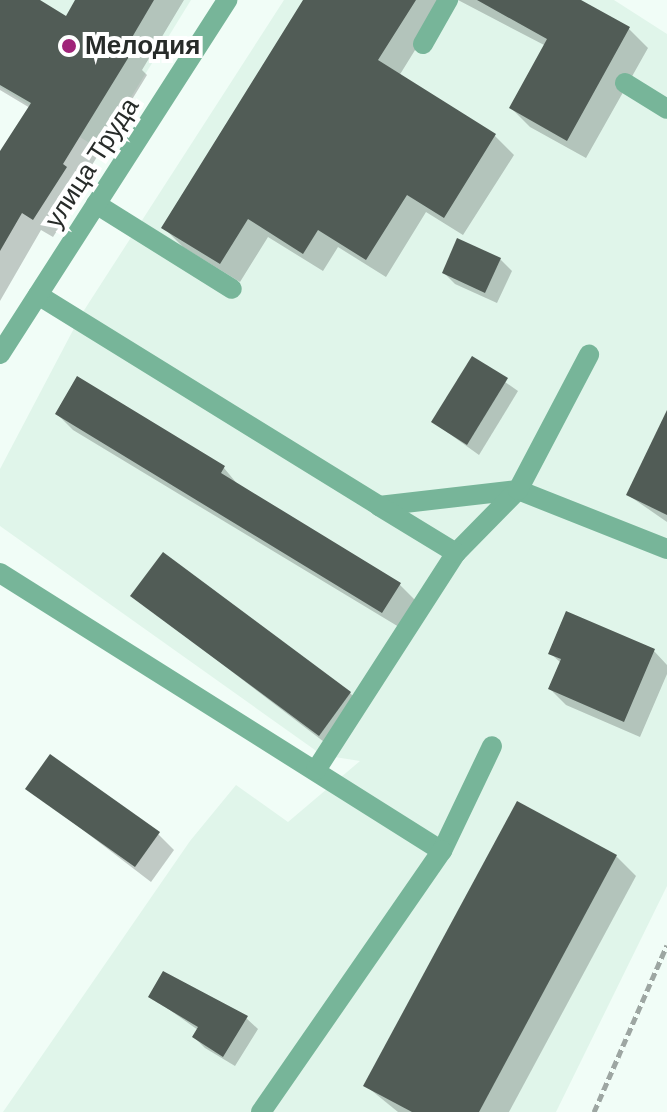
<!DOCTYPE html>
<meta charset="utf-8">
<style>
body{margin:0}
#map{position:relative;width:667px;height:1112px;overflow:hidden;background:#f1fdf7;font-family:"DM Sans",sans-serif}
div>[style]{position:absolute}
.built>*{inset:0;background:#e0f5ea}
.shadow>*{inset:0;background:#0003}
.building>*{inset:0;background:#515c56}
.path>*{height:5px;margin-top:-2.5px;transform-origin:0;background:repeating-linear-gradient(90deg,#9da6a2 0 8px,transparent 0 12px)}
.minor>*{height:20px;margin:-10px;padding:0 10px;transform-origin:10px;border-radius:10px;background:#77b599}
.dots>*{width:22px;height:22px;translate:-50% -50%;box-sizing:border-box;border:4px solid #fff;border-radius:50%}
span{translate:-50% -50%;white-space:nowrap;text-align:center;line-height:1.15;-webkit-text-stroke:8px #fff;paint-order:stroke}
.poi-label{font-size:26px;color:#272b29;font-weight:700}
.left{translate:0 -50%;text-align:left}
.street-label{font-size:26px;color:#272b29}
</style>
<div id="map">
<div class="built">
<div style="clip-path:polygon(0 0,191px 0,99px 149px,0 87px)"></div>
<div style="clip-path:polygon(284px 0,614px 0,667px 34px,667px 886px,556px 1112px,3px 1112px,190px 841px,236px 785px,288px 822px,360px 761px,322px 755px,0 526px,0 469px,81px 315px)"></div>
</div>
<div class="shadow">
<div style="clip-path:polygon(0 0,37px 0,67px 18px,78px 0,184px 0,142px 70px,147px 75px,81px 183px,85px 187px,53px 237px,41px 230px,0 301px,0 155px,30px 108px,0 90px)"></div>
<div style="clip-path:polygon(306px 0,446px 0,399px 76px,495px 136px,514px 155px,463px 235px,426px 212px,386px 277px,338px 247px,323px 271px,268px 237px,240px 282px,183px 247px,164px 228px)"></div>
<div style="clip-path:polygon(458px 0,580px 0,629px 29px,648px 48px,586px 158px,530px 127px,511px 108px,546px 46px)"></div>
<div style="clip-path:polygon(500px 259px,512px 271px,497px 303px,455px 284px,444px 273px)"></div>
<div style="clip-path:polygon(472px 359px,518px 391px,479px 455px,433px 422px)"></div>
<div style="clip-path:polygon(78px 379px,224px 468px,239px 486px,399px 584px,415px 600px,399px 627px,73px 430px,57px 414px)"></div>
<div style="clip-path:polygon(667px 427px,667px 522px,628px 495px)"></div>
<div style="clip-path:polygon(133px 596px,350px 693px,366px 709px,336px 751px)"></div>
<div style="clip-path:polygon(654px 651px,667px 665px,667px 674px,640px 737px,566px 705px,550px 689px,561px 663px,550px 653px)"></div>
<div style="clip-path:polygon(28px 788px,158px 834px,174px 850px,151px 882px)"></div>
<div style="clip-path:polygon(616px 856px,636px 876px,509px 1112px,398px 1112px,366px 1086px)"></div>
<div style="clip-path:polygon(150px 996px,246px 1018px,258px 1029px,235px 1066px,205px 1048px,194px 1037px,198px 1030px)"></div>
</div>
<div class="building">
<div style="clip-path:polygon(0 0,40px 0,66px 16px,75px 0,154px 0,124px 51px,130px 55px,63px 164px,67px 167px,33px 220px,22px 213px,0 251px,0 151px,31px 103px,0 85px)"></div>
<div style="clip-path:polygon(303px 0,416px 0,378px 60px,496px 134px,444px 218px,407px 195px,366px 260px,318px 230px,303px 254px,248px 219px,220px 264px,161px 228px)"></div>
<div style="clip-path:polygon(477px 0,581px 0,630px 27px,567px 141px,509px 108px,547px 39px)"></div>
<div style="clip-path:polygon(457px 238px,501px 258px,485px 293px,442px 273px)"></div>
<div style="clip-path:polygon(472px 356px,508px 378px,467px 445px,431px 422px)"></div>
<div style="clip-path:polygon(77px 376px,225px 466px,221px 473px,401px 583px,382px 613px,55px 414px)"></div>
<div style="clip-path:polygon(667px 410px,667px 515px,626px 495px)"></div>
<div style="clip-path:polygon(163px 552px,351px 692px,319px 736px,130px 596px)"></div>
<div style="clip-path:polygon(566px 611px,655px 649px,624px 722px,548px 689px,561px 659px,548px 654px)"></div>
<div style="clip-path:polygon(50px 754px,160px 832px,135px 867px,25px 789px)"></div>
<div style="clip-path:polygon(517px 801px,617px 855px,479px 1112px,412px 1112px,363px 1086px)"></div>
<div style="clip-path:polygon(163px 971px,248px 1016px,223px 1057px,192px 1037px,198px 1027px,148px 997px)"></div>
</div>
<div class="path">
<div style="left:594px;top:1112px;width:182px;rotate:-66.4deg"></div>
</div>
<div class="minor">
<div style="left:423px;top:44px;width:51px;rotate:-60.4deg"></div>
<div style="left:625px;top:83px;width:49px;rotate:31.8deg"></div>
<div style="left:96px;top:204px;width:160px;rotate:32deg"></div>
<div style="left:38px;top:295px;width:401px;rotate:31.7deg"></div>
<div style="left:379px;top:506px;width:140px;rotate:-6.6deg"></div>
<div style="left:518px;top:490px;width:160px;rotate:21.6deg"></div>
<div style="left:0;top:354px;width:421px;rotate:-57.3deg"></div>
<div style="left:456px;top:553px;width:88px;rotate:-45.5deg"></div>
<div style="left:518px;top:490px;width:153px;rotate:-62.3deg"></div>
<div style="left:0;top:573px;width:522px;rotate:32.17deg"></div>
<div style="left:442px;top:851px;width:116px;rotate:-64.5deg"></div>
<div style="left:316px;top:770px;width:258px;rotate:-57.2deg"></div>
<div style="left:456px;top:553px;width:90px;rotate:-148.6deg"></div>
<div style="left:261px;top:1112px;width:318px;rotate:-55.3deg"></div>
</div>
<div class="dots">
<div style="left:69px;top:46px;background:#a02378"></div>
</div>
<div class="poi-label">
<span class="left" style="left:85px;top:46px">Мелодия</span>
</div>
<div class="street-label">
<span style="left:92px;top:163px;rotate:-57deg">улица Труда</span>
</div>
</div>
